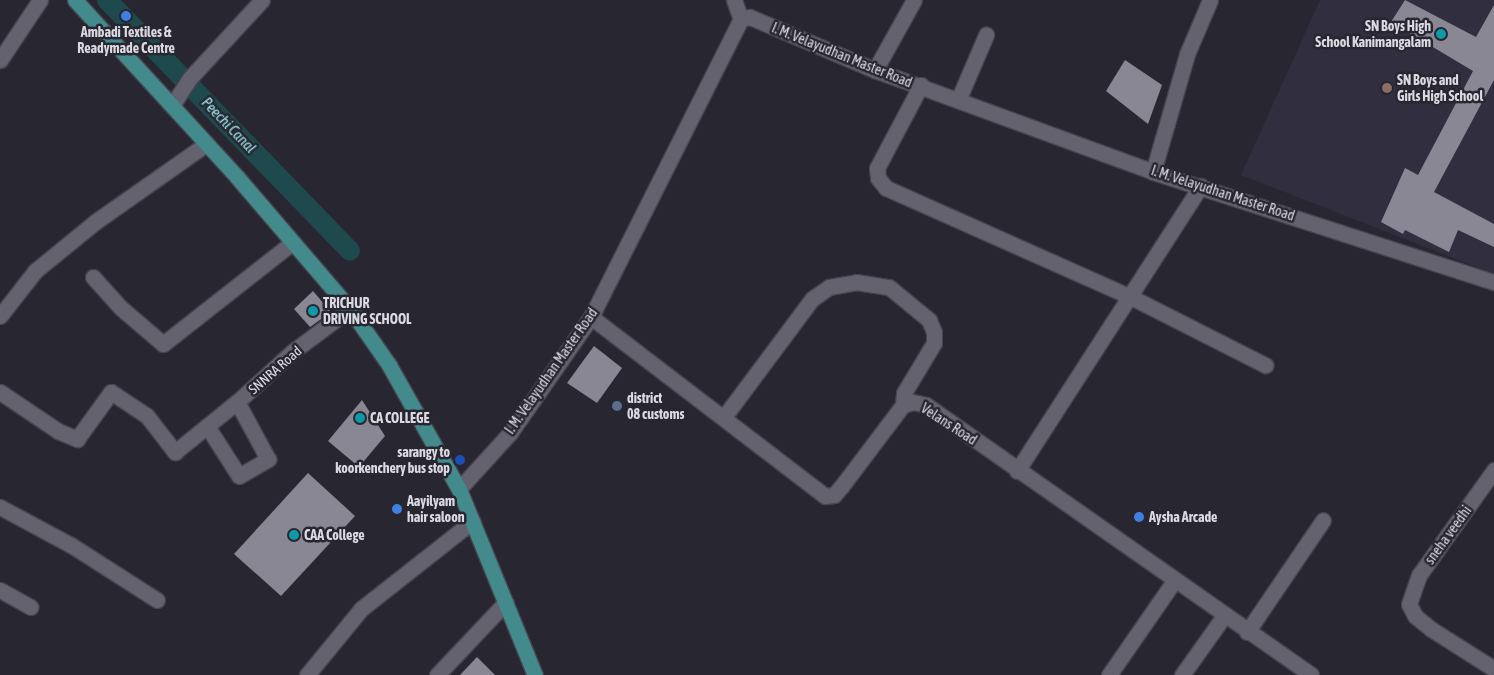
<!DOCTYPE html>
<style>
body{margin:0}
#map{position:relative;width:1494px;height:675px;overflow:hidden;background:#282631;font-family:"Asap Condensed",sans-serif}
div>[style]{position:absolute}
.built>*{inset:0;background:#312e3f}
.canal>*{height:20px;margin:-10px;padding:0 10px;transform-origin:10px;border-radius:10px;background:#1f4a4d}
.building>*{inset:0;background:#898794}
.roads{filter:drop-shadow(1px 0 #46444d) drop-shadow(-1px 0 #46444d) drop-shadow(0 1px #46444d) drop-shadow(0 -1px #46444d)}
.minor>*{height:15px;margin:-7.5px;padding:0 7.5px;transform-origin:7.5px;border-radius:7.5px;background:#64626e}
.major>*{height:15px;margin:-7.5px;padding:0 7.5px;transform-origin:7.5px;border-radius:7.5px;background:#428a8c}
.dots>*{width:14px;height:14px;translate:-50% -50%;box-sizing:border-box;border:2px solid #282631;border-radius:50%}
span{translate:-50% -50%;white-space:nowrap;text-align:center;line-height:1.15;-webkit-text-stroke:5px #282631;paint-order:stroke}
.poi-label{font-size:14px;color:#dbdae2;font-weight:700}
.right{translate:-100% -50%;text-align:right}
.left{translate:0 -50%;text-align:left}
.street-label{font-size:14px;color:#dbdae2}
.water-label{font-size:15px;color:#9ae8ed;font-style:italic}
</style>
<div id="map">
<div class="built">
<div style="clip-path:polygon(1320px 0,1494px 0,1494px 274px,1241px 175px)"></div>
</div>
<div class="canal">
<div style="left:107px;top:0;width:349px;rotate:45.9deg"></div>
</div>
<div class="building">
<div style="clip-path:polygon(1405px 0,1476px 37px,1494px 5px,1494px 80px,1434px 192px,1494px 224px,1494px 247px,1458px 230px,1449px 252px,1405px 230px,1403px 234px,1381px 222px,1405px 168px,1418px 175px,1473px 71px,1391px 22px)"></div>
<div style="clip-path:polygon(1125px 60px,1162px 85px,1148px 124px,1106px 91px)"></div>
<div style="clip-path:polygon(313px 291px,331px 312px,310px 327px,294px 309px)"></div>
<div style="clip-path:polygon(594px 346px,622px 368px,597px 403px,567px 383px)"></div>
<div style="clip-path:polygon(362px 400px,385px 436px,359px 467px,328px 441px)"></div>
<div style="clip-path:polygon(308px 473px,355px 516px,281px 596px,234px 554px)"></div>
<div style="clip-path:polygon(477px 657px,495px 675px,460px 675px)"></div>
</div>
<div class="roads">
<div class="minor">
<div style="left:734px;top:0;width:20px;rotate:70deg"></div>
<div style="left:0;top:60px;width:72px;rotate:-56.3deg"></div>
<div style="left:875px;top:70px;width:80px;rotate:-60.9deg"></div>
<div style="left:921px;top:85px;width:94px;rotate:117.9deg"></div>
<div style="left:877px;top:168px;width:10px;rotate:84deg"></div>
<div style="left:878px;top:178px;width:13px;rotate:51deg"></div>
<div style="left:886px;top:188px;width:266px;rotate:24deg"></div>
<div style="left:1129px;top:296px;width:153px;rotate:26.9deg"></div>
<div style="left:959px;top:98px;width:69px;rotate:-66.8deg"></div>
<div style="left:173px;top:104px;width:31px;rotate:-57deg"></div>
<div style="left:190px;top:78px;width:106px;rotate:-47.3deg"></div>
<div style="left:1153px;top:172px;width:123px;rotate:-73.9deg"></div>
<div style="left:1187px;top:54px;width:59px;rotate:-66.9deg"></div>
<div style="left:93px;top:277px;width:42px;rotate:47.9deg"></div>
<div style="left:121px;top:308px;width:55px;rotate:40.6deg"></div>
<div style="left:163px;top:344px;width:165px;rotate:-38.1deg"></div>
<div style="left:0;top:316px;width:57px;rotate:-52.1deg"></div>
<div style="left:35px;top:271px;width:77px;rotate:-39.2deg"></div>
<div style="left:95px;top:222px;width:136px;rotate:-35.1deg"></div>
<div style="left:591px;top:317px;width:295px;rotate:37.4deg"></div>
<div style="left:825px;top:496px;width:9px;rotate:-6deg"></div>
<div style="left:834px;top:495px;width:11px;rotate:-49deg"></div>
<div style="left:841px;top:487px;width:103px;rotate:-52.9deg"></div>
<div style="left:903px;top:405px;width:10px;rotate:-17deg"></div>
<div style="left:913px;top:402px;width:13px;rotate:13deg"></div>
<div style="left:926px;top:405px;width:470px;rotate:35deg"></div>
<div style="left:0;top:392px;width:70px;rotate:33.9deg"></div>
<div style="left:58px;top:431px;width:21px;rotate:23deg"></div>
<div style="left:77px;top:439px;width:58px;rotate:-54.1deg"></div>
<div style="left:111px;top:392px;width:43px;rotate:33.7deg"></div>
<div style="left:147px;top:416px;width:46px;rotate:52.1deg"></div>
<div style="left:175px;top:452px;width:41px;rotate:-39.1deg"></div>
<div style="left:207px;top:426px;width:59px;rotate:57.4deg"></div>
<div style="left:239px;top:476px;width:34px;rotate:-30deg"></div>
<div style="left:268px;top:459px;width:65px;rotate:-118.5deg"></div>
<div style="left:237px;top:402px;width:74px;rotate:-42.3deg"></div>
<div style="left:292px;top:352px;width:72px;rotate:-36.6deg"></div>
<div style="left:724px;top:417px;width:147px;rotate:-53.3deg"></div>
<div style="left:812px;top:299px;width:21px;rotate:-35deg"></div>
<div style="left:829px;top:287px;width:27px;rotate:-10deg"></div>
<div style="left:856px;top:282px;width:33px;rotate:9deg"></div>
<div style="left:889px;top:287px;width:52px;rotate:39.5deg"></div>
<div style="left:929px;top:320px;width:13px;rotate:67deg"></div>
<div style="left:934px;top:332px;width:11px;rotate:90deg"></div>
<div style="left:934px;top:343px;width:58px;rotate:121deg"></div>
<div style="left:904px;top:393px;width:12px;rotate:95deg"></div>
<div style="left:207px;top:426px;width:38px;rotate:-39deg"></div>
<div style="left:1494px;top:470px;width:129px;rotate:125.5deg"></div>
<div style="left:1419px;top:575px;width:31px;rotate:109deg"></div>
<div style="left:1409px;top:604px;width:13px;rotate:63deg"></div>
<div style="left:1415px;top:616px;width:21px;rotate:39deg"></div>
<div style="left:1431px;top:629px;width:75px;rotate:32.4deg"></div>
<div style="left:1017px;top:471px;width:339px;rotate:-57.2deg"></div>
<div style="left:459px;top:489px;width:76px;rotate:-47.7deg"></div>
<div style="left:510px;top:433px;width:141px;rotate:-55.1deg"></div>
<div style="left:591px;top:317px;width:334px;rotate:-63.3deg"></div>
<div style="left:741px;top:19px;width:9px;rotate:-13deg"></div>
<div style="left:750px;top:17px;width:136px;rotate:23deg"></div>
<div style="left:875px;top:70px;width:296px;rotate:20.1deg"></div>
<div style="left:1153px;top:172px;width:358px;rotate:17.9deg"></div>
<div style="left:0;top:507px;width:81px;rotate:28.2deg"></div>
<div style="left:71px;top:545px;width:102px;rotate:32.6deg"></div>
<div style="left:0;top:590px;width:35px;rotate:29deg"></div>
<div style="left:1247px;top:632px;width:135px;rotate:-55.8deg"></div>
<div style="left:307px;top:675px;width:85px;rotate:-50.7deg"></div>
<div style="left:361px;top:609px;width:142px;rotate:-38.2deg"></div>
<div style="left:437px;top:675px;width:100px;rotate:-46.6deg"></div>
<div style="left:1109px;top:675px;width:114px;rotate:-55.3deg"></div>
<div style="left:1182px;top:675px;width:72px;rotate:-54.6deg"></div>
</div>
<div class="major">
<div style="left:75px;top:0;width:240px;rotate:47.5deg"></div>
<div style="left:237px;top:177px;width:174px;rotate:49.4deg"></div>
<div style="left:350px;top:309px;width:68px;rotate:55.1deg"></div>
<div style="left:389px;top:365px;width:142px;rotate:60.6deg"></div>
<div style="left:459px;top:489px;width:201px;rotate:67.8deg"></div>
</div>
</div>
<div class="dots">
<div style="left:126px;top:16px;background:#3f7fe0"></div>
<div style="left:1441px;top:34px;background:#0f9aa8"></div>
<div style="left:1387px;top:88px;background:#8d6e63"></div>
<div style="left:313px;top:311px;background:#0f9aa8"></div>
<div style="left:617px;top:406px;background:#5c6f8a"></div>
<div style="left:360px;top:418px;background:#0f9aa8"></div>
<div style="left:460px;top:460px;background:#1a4fb4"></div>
<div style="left:397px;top:509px;background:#3f7fe0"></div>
<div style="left:1139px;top:517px;background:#3f7fe0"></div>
<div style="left:294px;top:535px;background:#0f9aa8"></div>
</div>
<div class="poi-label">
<span class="right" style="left:1431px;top:34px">SN Boys High<br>School Kanimangalam</span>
<span style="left:126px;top:40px">Ambadi Textiles &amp;<br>Readymade Centre</span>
<span class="left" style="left:1397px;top:88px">SN Boys and<br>Girls High School</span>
<span class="left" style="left:323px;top:311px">TRICHUR<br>DRIVING SCHOOL</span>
<span class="left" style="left:627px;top:406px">district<br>08 customs</span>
<span class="left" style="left:370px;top:418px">CA COLLEGE</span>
<span class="right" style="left:450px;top:460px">sarangy to<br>koorkenchery bus stop</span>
<span class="left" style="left:407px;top:509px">Aayilyam<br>hair saloon</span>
<span class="left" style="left:1149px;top:517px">Aysha Arcade</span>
<span class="left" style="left:304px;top:535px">CAA College</span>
</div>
<div class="street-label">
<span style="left:842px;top:55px;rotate:22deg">I. M. Velayudhan Master Road</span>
<span style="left:1223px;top:193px;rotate:18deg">I. M. Velayudhan Master Road</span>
<span style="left:275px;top:370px;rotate:-41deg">SNNRA Road</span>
<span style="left:551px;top:371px;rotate:-55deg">I. M. Velayudhan Master Road</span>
<span style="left:949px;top:424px;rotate:33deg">Velans Road</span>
<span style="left:1448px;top:535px;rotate:-54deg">sneha veedhi</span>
</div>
<div class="water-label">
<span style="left:229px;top:125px;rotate:46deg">Peechi Canal</span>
</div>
</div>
